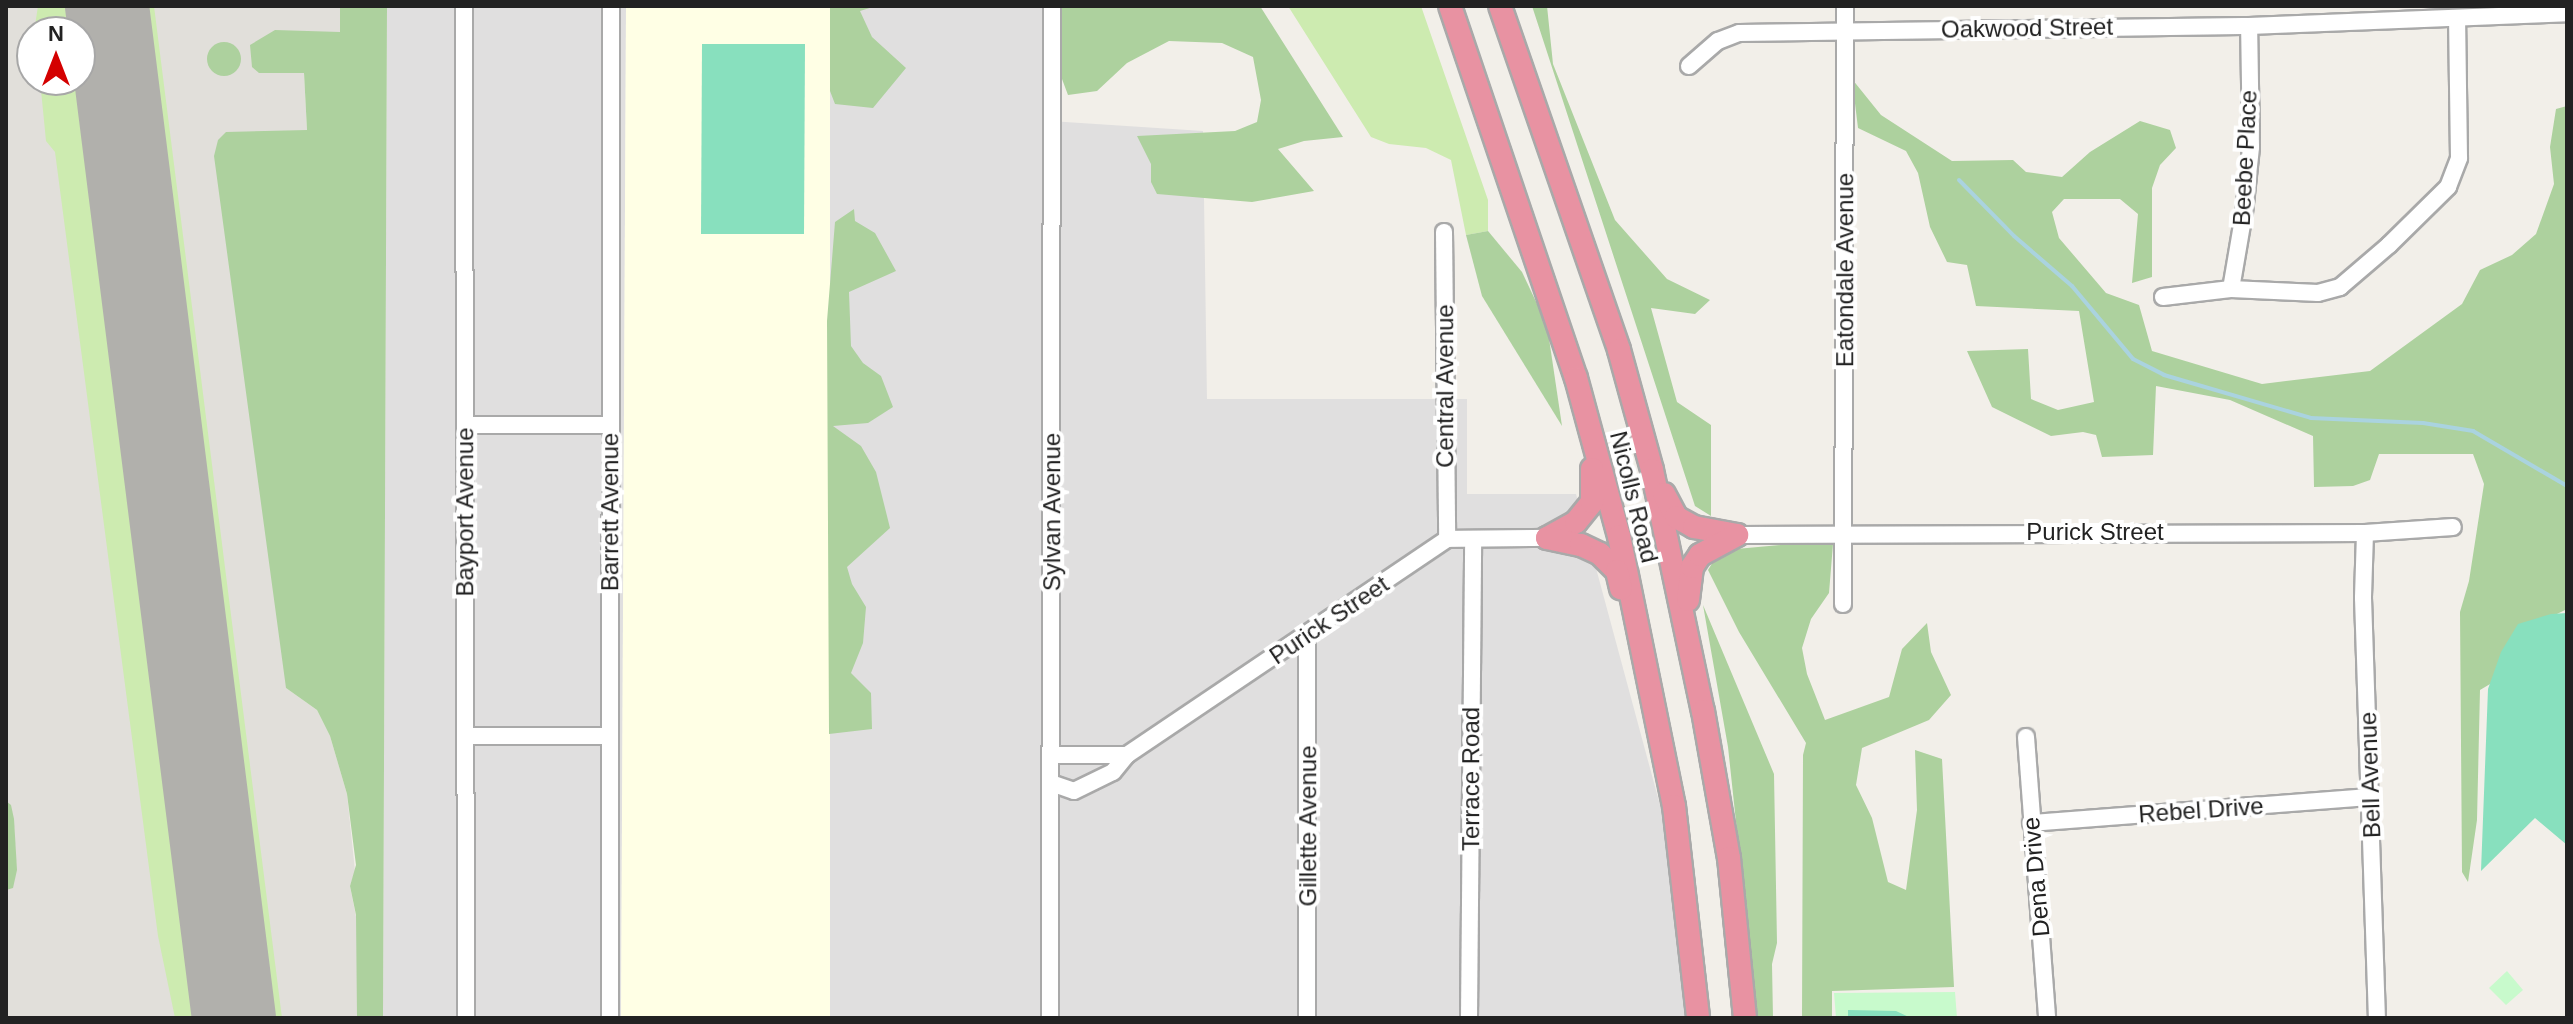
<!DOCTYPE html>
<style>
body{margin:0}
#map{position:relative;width:2573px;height:1024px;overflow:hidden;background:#f2efe9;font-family:Helvetica,sans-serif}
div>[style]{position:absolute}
.residential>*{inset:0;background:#e0dfdf}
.education>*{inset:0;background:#ffffe5}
.airport>*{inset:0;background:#e1dfda}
.grass>*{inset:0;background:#cdebb0}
.forest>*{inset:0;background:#add19e}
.round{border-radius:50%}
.park>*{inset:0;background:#c8facc}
.pitch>*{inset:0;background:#88e0be}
.stream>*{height:4px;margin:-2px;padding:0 2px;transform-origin:2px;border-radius:2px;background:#aad3df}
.runway>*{height:84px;margin:-42px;padding:0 42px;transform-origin:42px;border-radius:42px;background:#b1b0ac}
.roads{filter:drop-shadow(2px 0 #a9a9a9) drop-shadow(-2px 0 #a9a9a9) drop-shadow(0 2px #a9a9a9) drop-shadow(0 -2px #a9a9a9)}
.minor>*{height:16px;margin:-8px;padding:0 8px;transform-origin:8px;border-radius:8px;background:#fff}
.highway>*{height:22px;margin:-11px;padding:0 11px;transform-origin:11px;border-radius:11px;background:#e892a2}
span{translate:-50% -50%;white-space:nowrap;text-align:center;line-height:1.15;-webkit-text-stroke:8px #fff;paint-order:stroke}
.street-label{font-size:24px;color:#222}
.frame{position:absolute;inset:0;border:8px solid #222;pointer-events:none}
.north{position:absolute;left:16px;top:16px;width:80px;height:80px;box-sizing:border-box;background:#fff;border:2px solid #a7a7a7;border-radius:50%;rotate:0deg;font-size:22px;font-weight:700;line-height:32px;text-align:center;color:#222}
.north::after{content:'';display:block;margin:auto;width:28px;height:36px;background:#d40000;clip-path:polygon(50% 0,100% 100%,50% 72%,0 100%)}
</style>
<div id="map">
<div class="residential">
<div style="clip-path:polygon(387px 6px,626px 6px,621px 1018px,383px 1018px)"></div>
<div style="clip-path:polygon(830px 6px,1051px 6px,1050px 121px,1203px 131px,1207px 399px,1467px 399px,1467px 494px,1576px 494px,1664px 820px,1692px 1018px,830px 1018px)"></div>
</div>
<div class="education">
<div style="clip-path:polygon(626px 6px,830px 6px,830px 1018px,621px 1018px)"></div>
</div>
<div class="airport">
<div style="clip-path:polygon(evenodd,6px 6px,340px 6px,341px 32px,304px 73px,307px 130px,286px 688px,317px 710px,330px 736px,347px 794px,355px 871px,350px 886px,376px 1018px,6px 1018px,6px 6px,32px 32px,80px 32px,80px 80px,32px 80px,32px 32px)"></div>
</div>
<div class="grass">
<div style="clip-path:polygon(38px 6px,154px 6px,282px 1018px,175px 1018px,158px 936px,55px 152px,46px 141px,40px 80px,80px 80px,80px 32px,34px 32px)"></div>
<div style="clip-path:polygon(1288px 6px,1421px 6px,1488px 200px,1488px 231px,1466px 235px,1451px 160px,1426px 148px,1389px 144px,1371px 137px)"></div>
</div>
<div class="forest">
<div style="clip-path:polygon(340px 6px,387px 6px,383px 1018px,357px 1018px,356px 915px,350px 886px,356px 865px,347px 794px,330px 736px,317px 710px,286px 688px,214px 156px,218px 140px,226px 132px,307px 130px,304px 73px,259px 73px,252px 67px,250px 45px,275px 30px,340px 32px)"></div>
<div style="clip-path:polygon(830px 6px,876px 6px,860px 11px,872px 37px,906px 68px,873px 108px,835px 104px,830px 91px)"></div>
<div style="clip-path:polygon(1059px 6px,1260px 6px,1343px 137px,1304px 141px,1278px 149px,1314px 191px,1252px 202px,1157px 194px,1151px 182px,1151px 164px,1137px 136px,1235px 131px,1257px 122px,1261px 100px,1253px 57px,1222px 43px,1169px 41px,1127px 63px,1097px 91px,1068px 95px,1059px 71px)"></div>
<div style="clip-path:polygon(1532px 6px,1547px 6px,1553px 64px,1615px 220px,1667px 279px,1710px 300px,1695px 314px,1651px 308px,1677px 402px,1711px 425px,1711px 516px,1695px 506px)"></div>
<div class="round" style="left:207px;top:42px;width:34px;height:34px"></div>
<div style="clip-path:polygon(1852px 79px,1881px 115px,1952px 161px,2013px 160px,2026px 172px,2062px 177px,2090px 152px,2140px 121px,2170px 130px,2176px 148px,2160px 165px,2152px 188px,2152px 277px,2132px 283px,2138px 214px,2120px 199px,2064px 199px,2052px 212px,2059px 238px,2106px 293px,2139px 305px,2152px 351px,2262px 384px,2370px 371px,2462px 304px,2480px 270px,2512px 255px,2536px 234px,2554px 184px,2550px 147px,2556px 109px,2567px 106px,2567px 609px,2543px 621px,2517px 668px,2480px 690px,2477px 820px,2468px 882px,2462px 872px,2460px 612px,2469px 581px,2484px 484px,2473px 454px,2379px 454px,2370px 480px,2353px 486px,2314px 487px,2313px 436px,2230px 400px,2156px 386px,2153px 455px,2102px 457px,2096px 435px,2083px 432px,2051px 436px,1992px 407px,1967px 351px,2028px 349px,2031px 399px,2058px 410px,2094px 402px,2079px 311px,1976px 306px,1967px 265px,1947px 262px,1930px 227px,1918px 173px,1906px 151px,1858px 128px)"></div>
<div style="clip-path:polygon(854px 209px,855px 221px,875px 233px,896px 271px,849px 292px,851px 346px,863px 363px,881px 376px,893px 407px,868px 423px,833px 426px,861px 446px,876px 472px,890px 528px,847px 567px,852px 584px,866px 607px,863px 643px,851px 673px,871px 693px,872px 729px,829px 734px,827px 321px,835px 222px)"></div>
<div style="clip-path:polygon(1488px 231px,1522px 272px,1547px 325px,1562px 426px,1482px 296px,1466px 235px)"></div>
<div style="clip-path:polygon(1791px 544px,1833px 544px,1829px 593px,1811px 619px,1802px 648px,1807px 674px,1825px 720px,1889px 697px,1902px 649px,1927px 623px,1931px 652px,1951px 695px,1929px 720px,1862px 748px,1856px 785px,1872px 818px,1888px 882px,1906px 890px,1917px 810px,1915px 750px,1942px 759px,1954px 987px,1832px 991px,1832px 1018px,1802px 1018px,1803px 755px,1806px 743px,1739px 632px,1708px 570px,1716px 557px,1736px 549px)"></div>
<div style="clip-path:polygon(1703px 605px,1774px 774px,1777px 943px,1772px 964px,1773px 1018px,1757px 1018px,1728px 747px)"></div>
<div style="clip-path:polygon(6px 801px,11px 805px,14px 819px,17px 870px,13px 888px,6px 890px)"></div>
</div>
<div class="park">
<div style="clip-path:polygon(2507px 971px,2523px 990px,2506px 1005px,2489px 988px)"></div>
<div style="clip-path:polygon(1955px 992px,1957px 1018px,1836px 1018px,1834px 993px)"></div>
</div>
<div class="pitch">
<div style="clip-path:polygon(702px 44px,805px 44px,804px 234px,701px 234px)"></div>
<div style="clip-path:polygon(2567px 613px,2567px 845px,2535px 818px,2481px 871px,2488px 689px,2501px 652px,2518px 624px,2551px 614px)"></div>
<div style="clip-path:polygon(1848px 1010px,1896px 1011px,1911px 1018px,1848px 1018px)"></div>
</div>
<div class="stream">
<div style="left:1959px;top:180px;width:78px;rotate:45.5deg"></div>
<div style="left:2014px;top:236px;width:77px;rotate:40.8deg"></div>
<div style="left:2072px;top:286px;width:95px;rotate:50.1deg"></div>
<div style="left:2133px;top:359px;width:35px;rotate:27deg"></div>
<div style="left:2164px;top:375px;width:153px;rotate:16.3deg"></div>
<div style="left:2311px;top:418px;width:112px;rotate:2.6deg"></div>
<div style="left:2423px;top:423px;width:51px;rotate:9.1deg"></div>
<div style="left:2473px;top:431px;width:109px;rotate:30.3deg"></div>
</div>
<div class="runway">
<div style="left:107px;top:6px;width:1020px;rotate:82.85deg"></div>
</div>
<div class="roads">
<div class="minor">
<div style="left:464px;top:6px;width:1012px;rotate:89.89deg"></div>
<div style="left:1689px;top:66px;width:38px;rotate:-41deg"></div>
<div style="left:1718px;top:41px;width:22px;rotate:-21deg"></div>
<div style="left:1739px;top:33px;width:510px;rotate:-0.79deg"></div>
<div style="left:2249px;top:26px;width:318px;rotate:-2.3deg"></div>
<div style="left:1444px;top:232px;width:307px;rotate:89.4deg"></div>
<div style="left:2231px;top:289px;width:77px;rotate:-80.3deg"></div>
<div style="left:2244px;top:213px;width:66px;rotate:-83.9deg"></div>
<div style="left:2251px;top:147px;width:121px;rotate:-90.9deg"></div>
<div style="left:2163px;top:297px;width:68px;rotate:-6.7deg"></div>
<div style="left:2231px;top:289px;width:87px;rotate:2.6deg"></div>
<div style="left:2318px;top:293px;width:23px;rotate:-15deg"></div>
<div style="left:2340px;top:287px;width:65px;rotate:-40.6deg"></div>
<div style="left:2389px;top:245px;width:83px;rotate:-44.5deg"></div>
<div style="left:2448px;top:187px;width:31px;rotate:-69deg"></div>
<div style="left:2459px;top:158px;width:138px;rotate:-90.8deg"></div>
<div style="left:465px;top:425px;width:145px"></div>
<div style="left:2365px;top:533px;width:65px;rotate:91.8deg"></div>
<div style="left:2363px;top:598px;width:420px;rotate:88.1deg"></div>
<div style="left:1737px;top:535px;width:628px;rotate:-0.18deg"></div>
<div style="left:2365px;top:533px;width:88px;rotate:-3.9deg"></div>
<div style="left:1843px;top:604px;width:598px;rotate:-89.81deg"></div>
<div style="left:466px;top:736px;width:144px"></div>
<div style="left:2026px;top:737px;width:282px;rotate:85.7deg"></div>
<div style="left:1127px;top:755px;width:386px;rotate:-34deg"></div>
<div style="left:1447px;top:539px;width:100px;rotate:-0.6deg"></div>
<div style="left:1051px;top:783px;width:24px;rotate:19deg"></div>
<div style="left:1074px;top:791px;width:43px;rotate:-26deg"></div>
<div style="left:1113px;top:772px;width:22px;rotate:-51deg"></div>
<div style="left:1127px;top:755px;width:76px;rotate:180deg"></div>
<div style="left:2031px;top:823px;width:341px;rotate:-4.4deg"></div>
<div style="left:610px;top:1018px;width:1012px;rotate:-89.94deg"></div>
<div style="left:1050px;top:1018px;width:1012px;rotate:-89.89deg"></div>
<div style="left:1307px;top:1018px;width:384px;rotate:-90deg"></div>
<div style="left:1469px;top:1018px;width:477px;rotate:-89.5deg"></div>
</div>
<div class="highway">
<div style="left:1450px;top:6px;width:393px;rotate:71.3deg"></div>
<div style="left:1576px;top:378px;width:164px;rotate:74.8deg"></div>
<div style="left:1619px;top:536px;width:276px;rotate:78.5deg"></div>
<div style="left:1674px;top:806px;width:213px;rotate:83.5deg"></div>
<div style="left:1500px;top:6px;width:364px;rotate:70.9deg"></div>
<div style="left:1619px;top:350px;width:124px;rotate:74.6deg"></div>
<div style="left:1652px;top:470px;width:246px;rotate:78.1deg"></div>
<div style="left:1703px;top:711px;width:149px;rotate:80deg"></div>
<div style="left:1729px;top:858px;width:161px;rotate:84.3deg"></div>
<div style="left:1664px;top:494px;width:26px;rotate:62deg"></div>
<div style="left:1676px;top:517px;width:21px;rotate:29deg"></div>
<div style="left:1694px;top:527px;width:44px;rotate:10.5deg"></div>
<div style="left:1547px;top:538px;width:33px;rotate:-29deg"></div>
<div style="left:1576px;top:522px;width:26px;rotate:-51deg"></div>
<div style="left:1592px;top:502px;width:33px;rotate:-90deg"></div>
<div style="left:1547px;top:538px;width:35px;rotate:12deg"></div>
<div style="left:1581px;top:545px;width:21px;rotate:25deg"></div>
<div style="left:1600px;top:554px;width:24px;rotate:45deg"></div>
<div style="left:1617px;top:571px;width:18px;rotate:77deg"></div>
<div style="left:1688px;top:600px;width:33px;rotate:-83deg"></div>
<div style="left:1692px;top:567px;width:14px;rotate:-56deg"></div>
<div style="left:1700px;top:555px;width:42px;rotate:-28.4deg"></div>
</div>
</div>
<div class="street-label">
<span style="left:2027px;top:28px;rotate:-1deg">Oakwood Street</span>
<span style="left:2245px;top:158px;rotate:-87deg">Beebe Place</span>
<span style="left:1845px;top:270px;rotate:-90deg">Eatondale Avenue</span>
<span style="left:1445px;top:386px;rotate:-90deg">Central Avenue</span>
<span style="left:1634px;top:497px;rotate:76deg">Nicolls Road</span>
<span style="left:465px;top:512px;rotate:-90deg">Bayport Avenue</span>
<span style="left:610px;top:512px;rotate:-90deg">Barrett Avenue</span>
<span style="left:1052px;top:512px;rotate:-90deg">Sylvan Avenue</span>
<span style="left:2095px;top:532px">Purick Street</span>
<span style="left:1329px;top:620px;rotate:-34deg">Purick Street</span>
<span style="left:2370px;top:775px;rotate:-92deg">Bell Avenue</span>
<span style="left:1471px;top:779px;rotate:-90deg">Terrace Road</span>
<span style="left:2201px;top:810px;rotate:-4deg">Rebel Drive</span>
<span style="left:1308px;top:826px;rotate:-90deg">Gillette Avenue</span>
<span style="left:2036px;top:877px;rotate:-95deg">Dena Drive</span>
</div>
<div class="frame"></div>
<div class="north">N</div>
</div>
